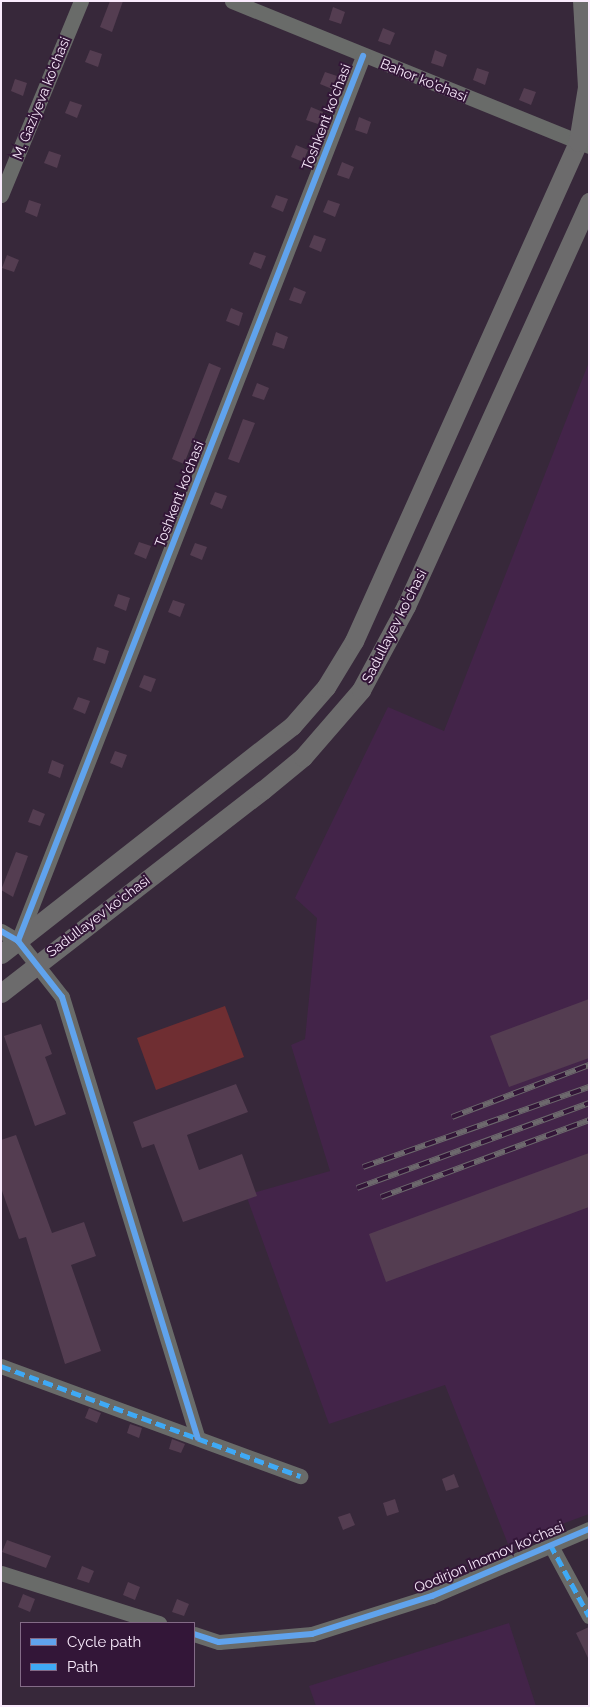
<!DOCTYPE html>
<style>
body{margin:0}
#map{position:relative;width:590px;height:1707px;overflow:hidden;background:#37283a;font-family:Raleway,sans-serif}
div>[style]{position:absolute}
.built>*{inset:0;background:#432449}
.green>*{inset:0;background:#6f2e32}
.building>*{inset:0;background:#543d51}
.minor>*{height:15px;margin:-7.5px;padding:0 7.5px;transform-origin:7.5px;border-radius:7.5px;background:#696b69}
.major>*{height:19px;margin:-9.5px;padding:0 9.5px;transform-origin:9.5px;border-radius:9.5px;background:#6c6b6c}
.rail>*{height:5.5px;margin-top:-2.75px;transform-origin:0;background:repeating-linear-gradient(90deg,#331638 0 11px,#6d696d 0 22px);box-sizing:border-box;border-block:1px solid #6d696d}
.quiet>*{height:5px;margin-top:-2.5px;transform-origin:0;background:repeating-linear-gradient(90deg,#3fa9f5 0 10px,transparent 0 15px)}
.cycleway>*{height:6px;margin:-3px;padding:0 3px;transform-origin:3px;border-radius:3px;background:#60a3ed}
span{translate:-50% -50%;white-space:nowrap;text-align:center;line-height:1.15;-webkit-text-stroke:4px #331638;paint-order:stroke}
.street-label{font-size:14px;color:#faebfd}
.frame{position:absolute;inset:0;border:2px solid #faebfd;pointer-events:none}
.legend{position:absolute;left:20px;top:1622px;width:175px;height:65px;box-sizing:border-box;background:#331638;border:1px solid #836b87;margin:0;padding:6px 9px;list-style:none;font-size:15px;color:#faebfd}
.legend li{display:flex;align-items:center;gap:10px;height:25px}
.legend b{width:25px;border:1px solid #836b87}
</style>
<div id="map">
<div class="built">
<div style="clip-path:polygon(589px 362px,589px 1514px,508px 1544px,445px 1385px,329px 1424px,246px 1195px,330px 1171px,291px 1045px,305px 1039px,317px 918px,295px 898px,388px 707px,444px 731px)"></div>
<div style="clip-path:polygon(509px 1623px,536px 1706px,316px 1706px,309px 1686px)"></div>
</div>
<div class="green">
<div style="clip-path:polygon(225px 1006px,244px 1057px,156px 1090px,137px 1038px)"></div>
</div>
<div class="building">
<div style="clip-path:polygon(110px 1px,123px 1px,112px 32px,100px 27px)"></div>
<div style="clip-path:polygon(333px 7px,345px 12px,341px 24px,329px 20px)"></div>
<div style="clip-path:polygon(383px 28px,395px 33px,390px 45px,378px 41px)"></div>
<div style="clip-path:polygon(90px 50px,102px 54px,98px 67px,85px 62px)"></div>
<div style="clip-path:polygon(435px 50px,447px 55px,443px 67px,431px 63px)"></div>
<div style="clip-path:polygon(477px 68px,489px 72px,485px 85px,473px 80px)"></div>
<div style="clip-path:polygon(325px 72px,337px 76px,332px 89px,320px 84px)"></div>
<div style="clip-path:polygon(15px 79px,27px 83px,23px 96px,11px 91px)"></div>
<div style="clip-path:polygon(524px 88px,536px 92px,531px 105px,519px 100px)"></div>
<div style="clip-path:polygon(70px 101px,82px 105px,77px 118px,65px 113px)"></div>
<div style="clip-path:polygon(311px 107px,323px 112px,318px 124px,306px 120px)"></div>
<div style="clip-path:polygon(359px 117px,371px 122px,367px 134px,355px 130px)"></div>
<div style="clip-path:polygon(296px 145px,308px 150px,303px 162px,291px 157px)"></div>
<div style="clip-path:polygon(49px 151px,61px 155px,57px 168px,44px 163px)"></div>
<div style="clip-path:polygon(342px 162px,354px 167px,349px 179px,337px 175px)"></div>
<div style="clip-path:polygon(276px 195px,288px 199px,283px 212px,271px 207px)"></div>
<div style="clip-path:polygon(29px 200px,41px 204px,37px 217px,25px 212px)"></div>
<div style="clip-path:polygon(328px 200px,340px 204px,335px 217px,323px 212px)"></div>
<div style="clip-path:polygon(314px 235px,326px 239px,321px 252px,309px 247px)"></div>
<div style="clip-path:polygon(254px 252px,266px 256px,261px 269px,249px 264px)"></div>
<div style="clip-path:polygon(7px 255px,19px 260px,14px 272px,2px 268px)"></div>
<div style="clip-path:polygon(294px 287px,306px 292px,301px 304px,289px 300px)"></div>
<div style="clip-path:polygon(231px 308px,243px 313px,239px 326px,226px 321px)"></div>
<div style="clip-path:polygon(276px 332px,288px 337px,284px 349px,272px 345px)"></div>
<div style="clip-path:polygon(209px 363px,221px 368px,184px 464px,172px 459px)"></div>
<div style="clip-path:polygon(257px 383px,269px 388px,264px 400px,252px 396px)"></div>
<div style="clip-path:polygon(243px 419px,255px 423px,239px 463px,228px 459px)"></div>
<div style="clip-path:polygon(215px 492px,227px 496px,222px 509px,210px 504px)"></div>
<div style="clip-path:polygon(139px 542px,151px 546px,146px 559px,134px 554px)"></div>
<div style="clip-path:polygon(195px 543px,207px 547px,202px 560px,190px 555px)"></div>
<div style="clip-path:polygon(118px 594px,130px 598px,126px 611px,114px 606px)"></div>
<div style="clip-path:polygon(173px 600px,185px 604px,180px 617px,168px 612px)"></div>
<div style="clip-path:polygon(97px 647px,109px 651px,105px 664px,93px 660px)"></div>
<div style="clip-path:polygon(144px 675px,156px 679px,151px 692px,139px 687px)"></div>
<div style="clip-path:polygon(78px 697px,90px 701px,85px 714px,73px 709px)"></div>
<div style="clip-path:polygon(115px 751px,127px 755px,122px 768px,110px 763px)"></div>
<div style="clip-path:polygon(52px 760px,64px 765px,60px 778px,48px 773px)"></div>
<div style="clip-path:polygon(33px 809px,45px 814px,40px 826px,28px 822px)"></div>
<div style="clip-path:polygon(16px 852px,28px 856px,13px 897px,1px 890px)"></div>
<div style="clip-path:polygon(589px 999px,589px 1058px,509px 1087px,490px 1036px)"></div>
<div style="clip-path:polygon(41px 1024px,52px 1054px,45px 1057px,66px 1114px,35px 1126px,4px 1036px)"></div>
<div style="clip-path:polygon(236px 1084px,248px 1112px,187px 1135px,199px 1170px,242px 1154px,257px 1196px,183px 1222px,154px 1144px,142px 1148px,133px 1122px)"></div>
<div style="clip-path:polygon(16px 1135px,52px 1233px,84px 1222px,96px 1256px,71px 1265px,101px 1351px,65px 1364px,26px 1237px,19px 1239px,1px 1188px,1px 1140px)"></div>
<div style="clip-path:polygon(589px 1153px,589px 1207px,386px 1282px,369px 1234px)"></div>
<div style="clip-path:polygon(89px 1408px,101px 1413px,97px 1423px,85px 1418px)"></div>
<div style="clip-path:polygon(130px 1424px,142px 1428px,139px 1438px,127px 1433px)"></div>
<div style="clip-path:polygon(172px 1439px,185px 1444px,181px 1453px,169px 1449px)"></div>
<div style="clip-path:polygon(454px 1474px,459px 1487px,446px 1491px,442px 1479px)"></div>
<div style="clip-path:polygon(395px 1499px,399px 1512px,387px 1516px,383px 1503px)"></div>
<div style="clip-path:polygon(350px 1513px,355px 1525px,343px 1530px,338px 1517px)"></div>
<div style="clip-path:polygon(7px 1540px,51px 1556px,46px 1568px,2px 1552px)"></div>
<div style="clip-path:polygon(82px 1566px,94px 1571px,89px 1583px,77px 1579px)"></div>
<div style="clip-path:polygon(128px 1582px,140px 1587px,135px 1600px,123px 1595px)"></div>
<div style="clip-path:polygon(23px 1594px,35px 1599px,30px 1612px,18px 1607px)"></div>
<div style="clip-path:polygon(177px 1599px,189px 1604px,184px 1616px,172px 1612px)"></div>
<div style="clip-path:polygon(589px 1627px,589px 1660px,576px 1633px)"></div>
</div>
<div class="minor">
<div style="left:232px;top:1px;width:385px;rotate:22.1deg"></div>
<div style="left:1px;top:195px;width:210px;rotate:-67.6deg"></div>
<div style="left:1px;top:931px;width:20px;rotate:30deg"></div>
<div style="left:18px;top:941px;width:71px;rotate:51.8deg"></div>
<div style="left:62px;top:997px;width:461px;rotate:72.9deg"></div>
<div style="left:18px;top:941px;width:950px;rotate:-68.7deg"></div>
<div style="left:1px;top:1366px;width:319px;rotate:20.2deg"></div>
<div style="left:550px;top:1544px;width:82px;rotate:61.6deg"></div>
<div style="left:1px;top:1573px;width:166px;rotate:17.6deg"></div>
<div style="left:194px;top:1634px;width:26px;rotate:18deg"></div>
<div style="left:219px;top:1642px;width:93px;rotate:-4.9deg"></div>
<div style="left:312px;top:1634px;width:126px;rotate:-17.6deg"></div>
<div style="left:432px;top:1596px;width:171px;rotate:-23.1deg"></div>
</div>
<div class="major">
<div style="left:1px;top:954px;width:370px;rotate:-38.1deg"></div>
<div style="left:292px;top:726px;width:52px;rotate:-48.9deg"></div>
<div style="left:326px;top:687px;width:54px;rotate:-58.7deg"></div>
<div style="left:354px;top:641px;width:547px;rotate:-65.82deg"></div>
<div style="left:578px;top:142px;width:56px;rotate:-80.7deg"></div>
<div style="left:587px;top:87px;width:86px;rotate:-93.3deg"></div>
<div style="left:1px;top:993px;width:331px;rotate:-37.8deg"></div>
<div style="left:263px;top:790px;width:52px;rotate:-39.5deg"></div>
<div style="left:303px;top:757px;width:89px;rotate:-49.1deg"></div>
<div style="left:361px;top:690px;width:95px;rotate:-61.8deg"></div>
<div style="left:406px;top:606px;width:444px;rotate:-65.6deg"></div>
</div>
<div class="rail">
<div style="left:452px;top:1117px;width:147px;rotate:-20.8deg"></div>
<div style="left:363px;top:1167px;width:240px;rotate:-19.5deg"></div>
<div style="left:357px;top:1188px;width:247px;rotate:-20.1deg"></div>
<div style="left:381px;top:1197px;width:222px;rotate:-20.3deg"></div>
</div>
<div class="quiet">
<div style="left:1px;top:1366px;width:319px;rotate:20.2deg"></div>
<div style="left:550px;top:1544px;width:82px;rotate:61.6deg"></div>
</div>
<div class="cycleway">
<div style="left:1px;top:931px;width:20px;rotate:30deg"></div>
<div style="left:18px;top:941px;width:71px;rotate:51.8deg"></div>
<div style="left:62px;top:997px;width:461px;rotate:72.9deg"></div>
<div style="left:18px;top:941px;width:950px;rotate:-68.7deg"></div>
<div style="left:194px;top:1634px;width:26px;rotate:18deg"></div>
<div style="left:219px;top:1642px;width:93px;rotate:-4.9deg"></div>
<div style="left:312px;top:1634px;width:126px;rotate:-17.6deg"></div>
<div style="left:432px;top:1596px;width:171px;rotate:-23.1deg"></div>
</div>
<div class="street-label">
<span style="left:424px;top:80px;rotate:22deg">Bahor ko'chasi</span>
<span style="left:41px;top:98px;rotate:-68deg">M. Gaziyeva ko'chasi</span>
<span style="left:326px;top:117px;rotate:-69deg">Toshkent ko'chasi</span>
<span style="left:179px;top:494px;rotate:-69deg">Toshkent ko'chasi</span>
<span style="left:394px;top:626px;rotate:-63deg">Sadullayev ko'chasi</span>
<span style="left:98px;top:916px;rotate:-37deg">Sadullayev ko'chasi</span>
<span style="left:489px;top:1557px;rotate:-23deg">Qodirjon Inomov ko'chasi</span>
</div>
<div class="frame"></div>
<ul class="legend">
<li><b style="height:6px;background:#60a3ed"></b>Cycle path</li>
<li><b style="height:6px;background:#3fa9f5"></b>Path</li>
</ul>
</div>
